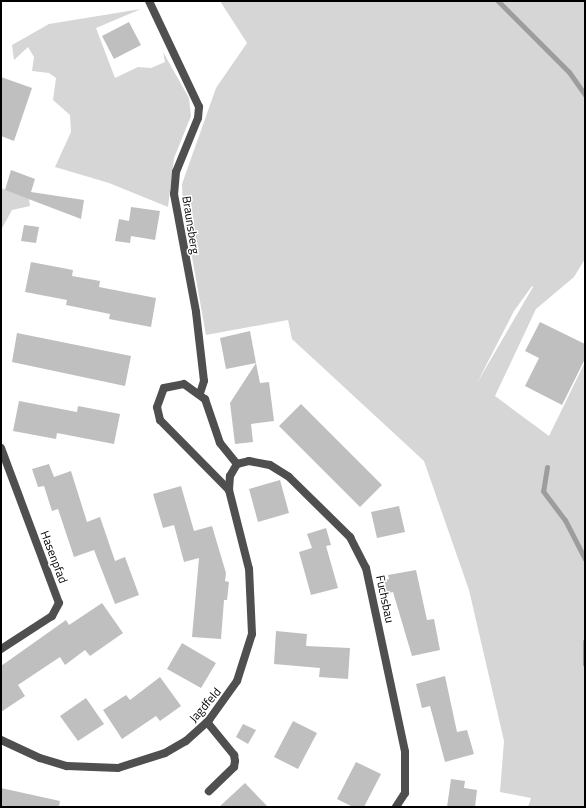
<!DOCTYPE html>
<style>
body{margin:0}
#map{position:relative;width:586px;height:808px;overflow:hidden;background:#fff;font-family:"Titillium Web",sans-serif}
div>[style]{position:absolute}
.green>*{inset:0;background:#d6d6d6}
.stream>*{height:5px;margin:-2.5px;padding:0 2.5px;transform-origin:2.5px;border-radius:2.5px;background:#9d9d9d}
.building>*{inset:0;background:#bfbfbf}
.lane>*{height:8px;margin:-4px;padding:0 4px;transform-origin:4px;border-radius:4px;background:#4f4f4f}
.street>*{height:8px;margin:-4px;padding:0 4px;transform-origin:4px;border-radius:4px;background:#4f4f4f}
span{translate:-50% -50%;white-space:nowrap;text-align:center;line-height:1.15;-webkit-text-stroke:3px #fff;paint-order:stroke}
.street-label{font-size:12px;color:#000}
.frame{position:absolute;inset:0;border:2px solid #000;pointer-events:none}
</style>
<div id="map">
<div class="green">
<div style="clip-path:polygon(evenodd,220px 1px,585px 1px,585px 259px,574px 277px,536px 309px,495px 396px,549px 436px,585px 362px,585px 807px,528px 807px,531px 798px,500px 792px,504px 741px,469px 590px,424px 461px,292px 339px,288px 320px,206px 335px,183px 207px,182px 184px,216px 88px,247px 43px,220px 1px,532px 286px,533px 287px,477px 383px,514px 311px,532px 286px)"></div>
<div style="clip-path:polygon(141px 9px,96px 28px,115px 78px,138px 67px,151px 68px,165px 62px,163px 52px,189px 98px,191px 116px,174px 158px,168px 207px,109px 183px,55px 167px,71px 132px,70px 115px,53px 100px,56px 78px,49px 73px,32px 71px,34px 57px,28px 47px,14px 60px,12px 45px,49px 24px)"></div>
<div style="clip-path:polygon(1px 188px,29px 199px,30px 206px,12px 210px,1px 230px)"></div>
</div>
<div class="stream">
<div style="left:498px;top:1px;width:100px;rotate:45deg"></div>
<div style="left:569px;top:72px;width:28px;rotate:55deg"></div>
<div style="left:547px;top:467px;width:24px;rotate:99deg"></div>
<div style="left:543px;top:491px;width:36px;rotate:53deg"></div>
<div style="left:565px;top:520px;width:44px;rotate:62.9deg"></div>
<div style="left:585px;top:641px;width:23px;rotate:90deg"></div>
</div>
<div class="building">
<div style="clip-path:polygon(129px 22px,141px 45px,114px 59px,102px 36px)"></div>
<div style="clip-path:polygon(1px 77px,32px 88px,14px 141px,1px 136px)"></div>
<div style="clip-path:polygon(11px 170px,35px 179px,31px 192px,84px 200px,81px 219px,5px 190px)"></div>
<div style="clip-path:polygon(131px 207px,160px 211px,155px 240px,131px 236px,130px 243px,115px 241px,119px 219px,129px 221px)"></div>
<div style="clip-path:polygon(24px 225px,39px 227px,36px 243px,21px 241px)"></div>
<div style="clip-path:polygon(31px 262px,73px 270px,72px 276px,100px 281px,99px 287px,156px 298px,151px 327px,109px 319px,110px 314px,66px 305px,67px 300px,25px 292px)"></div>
<div style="clip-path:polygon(540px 322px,585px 344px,585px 359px,562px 405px,525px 386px,539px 358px,525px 351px)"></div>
<div style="clip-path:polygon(250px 331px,256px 363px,226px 369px,220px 338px)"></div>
<div style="clip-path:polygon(17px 333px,131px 356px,125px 386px,12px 362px)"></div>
<div style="clip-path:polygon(256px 363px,260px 383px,269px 382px,274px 421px,251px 424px,253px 442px,235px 444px,230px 403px)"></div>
<div style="clip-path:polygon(19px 401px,77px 412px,78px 406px,120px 414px,114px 444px,57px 433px,56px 439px,13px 431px)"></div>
<div style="clip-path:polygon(301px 404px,382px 485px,360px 507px,279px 426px)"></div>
<div style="clip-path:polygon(49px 464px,54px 477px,71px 471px,87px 522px,100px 517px,115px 561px,125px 557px,139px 595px,115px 604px,94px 550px,74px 557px,58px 509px,52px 511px,44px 486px,38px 487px,32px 469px)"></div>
<div style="clip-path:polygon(280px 480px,289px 513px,258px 522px,249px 489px)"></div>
<div style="clip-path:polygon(181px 486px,194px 531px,212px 526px,226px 573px,225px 581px,229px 582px,227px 600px,224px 600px,221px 639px,192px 637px,199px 558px,184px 562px,174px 525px,163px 528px,153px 494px)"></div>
<div style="clip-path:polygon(399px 506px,405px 532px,377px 538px,371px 512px)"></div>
<div style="clip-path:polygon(326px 528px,331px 545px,326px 546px,338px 588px,311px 595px,299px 552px,312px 548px,307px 534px)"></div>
<div style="clip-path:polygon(416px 570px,427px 620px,434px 619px,440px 650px,412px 656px,393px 592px,383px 594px,380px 581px,389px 579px,388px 575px)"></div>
<div style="clip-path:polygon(102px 603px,123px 633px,90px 656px,85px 650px,65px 665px,60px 657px,18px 685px,25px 696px,1px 712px,1px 666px,66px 620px,69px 625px)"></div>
<div style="clip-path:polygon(276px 631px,307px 634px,306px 646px,350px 648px,348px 679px,319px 677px,320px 668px,274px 664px)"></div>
<div style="clip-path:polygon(182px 643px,216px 663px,201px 688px,167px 669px)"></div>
<div style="clip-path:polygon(445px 676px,457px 732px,467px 730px,474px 754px,445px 762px,430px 706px,422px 708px,416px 684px)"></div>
<div style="clip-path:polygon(160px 677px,181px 706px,160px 721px,156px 716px,122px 739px,103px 710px,126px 695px,130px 700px)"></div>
<div style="clip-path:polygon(86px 698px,104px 724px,78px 741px,60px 716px)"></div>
<div style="clip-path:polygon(293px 721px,317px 733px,298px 769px,274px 757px)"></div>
<div style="clip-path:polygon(243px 724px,256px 730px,248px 744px,236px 737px)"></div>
<div style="clip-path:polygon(356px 762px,381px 774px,364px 807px,353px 807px,337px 799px)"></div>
<div style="clip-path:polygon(451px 779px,465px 781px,464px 788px,477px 790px,475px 807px,447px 807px)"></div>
<div style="clip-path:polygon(245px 783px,268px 807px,219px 807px)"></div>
<div style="clip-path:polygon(1px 788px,60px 801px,59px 807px,1px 807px)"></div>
</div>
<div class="lane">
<div style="left:207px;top:722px;width:43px;rotate:50.7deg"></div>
<div style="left:234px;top:755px;width:6px;rotate:81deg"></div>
<div style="left:235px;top:761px;width:6px;rotate:99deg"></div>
<div style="left:234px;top:767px;width:35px;rotate:136deg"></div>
</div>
<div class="street">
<div style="left:149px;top:1px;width:117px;rotate:64.7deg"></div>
<div style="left:199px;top:107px;width:11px;rotate:95deg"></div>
<div style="left:198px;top:118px;width:58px;rotate:112.2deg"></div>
<div style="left:176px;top:172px;width:22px;rotate:95deg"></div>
<div style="left:174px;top:194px;width:120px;rotate:79.4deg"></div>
<div style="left:196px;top:312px;width:69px;rotate:83.4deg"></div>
<div style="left:204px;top:381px;width:13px;rotate:108deg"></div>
<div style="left:1px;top:448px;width:165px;rotate:69.5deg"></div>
<div style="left:59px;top:603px;width:15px;rotate:118deg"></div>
<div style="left:52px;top:616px;width:61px;rotate:147.1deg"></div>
<div style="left:237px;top:464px;width:12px;rotate:-14deg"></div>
<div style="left:249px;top:461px;width:21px;rotate:11deg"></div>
<div style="left:270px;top:465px;width:22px;rotate:32deg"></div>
<div style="left:289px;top:477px;width:86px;rotate:44.5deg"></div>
<div style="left:350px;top:537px;width:35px;rotate:63deg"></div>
<div style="left:366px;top:568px;width:188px;rotate:78deg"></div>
<div style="left:405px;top:752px;width:41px;rotate:90deg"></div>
<div style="left:405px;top:793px;width:17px;rotate:123deg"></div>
<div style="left:229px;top:490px;width:98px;rotate:-134.6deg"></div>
<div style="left:160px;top:420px;width:13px;rotate:-103deg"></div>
<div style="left:157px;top:407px;width:20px;rotate:-70deg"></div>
<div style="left:164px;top:388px;width:20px;rotate:-11deg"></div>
<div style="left:184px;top:384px;width:26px;rotate:36deg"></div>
<div style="left:205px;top:399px;width:46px;rotate:71.2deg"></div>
<div style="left:220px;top:443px;width:27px;rotate:51deg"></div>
<div style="left:1px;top:740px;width:43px;rotate:24.8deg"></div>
<div style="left:40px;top:758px;width:28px;rotate:17deg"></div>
<div style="left:67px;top:766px;width:51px;rotate:2.2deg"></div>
<div style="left:118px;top:768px;width:49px;rotate:-17.7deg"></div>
<div style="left:165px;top:753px;width:24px;rotate:-30deg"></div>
<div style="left:186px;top:741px;width:31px;rotate:-42deg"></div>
<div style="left:209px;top:720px;width:48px;rotate:-54.3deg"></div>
<div style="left:237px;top:681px;width:49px;rotate:-72.3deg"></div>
<div style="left:252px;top:634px;width:65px;rotate:-92.6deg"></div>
<div style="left:249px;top:569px;width:81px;rotate:-104.2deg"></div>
<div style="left:229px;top:490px;width:14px;rotate:-86deg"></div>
<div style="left:230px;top:476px;width:14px;rotate:-60deg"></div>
</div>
<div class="street-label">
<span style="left:191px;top:225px;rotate:81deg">Braunsberg</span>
<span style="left:54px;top:557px;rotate:69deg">Hasenpfad</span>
<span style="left:385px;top:599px;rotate:78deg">Fuchsbau</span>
<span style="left:205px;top:705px;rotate:-49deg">Jagdfeld</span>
</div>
<div class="frame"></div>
</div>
